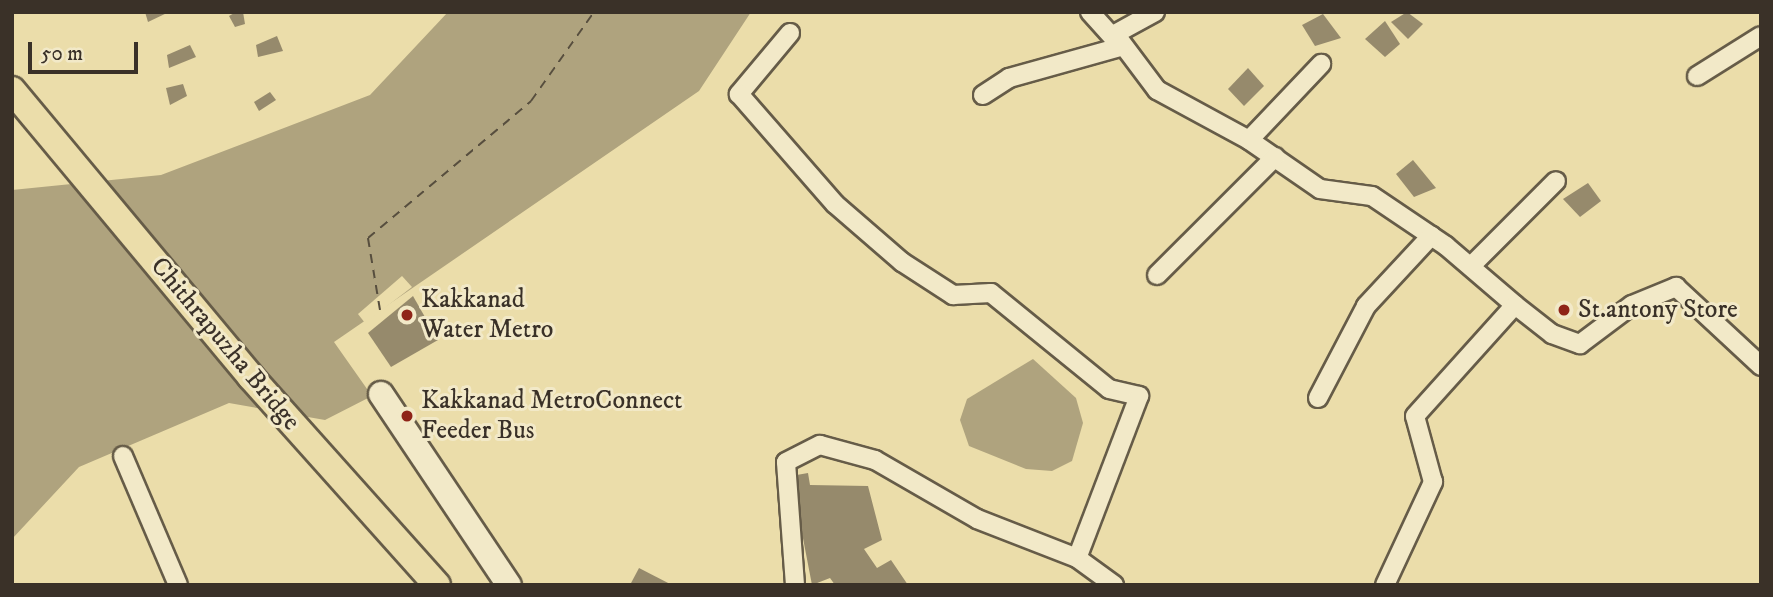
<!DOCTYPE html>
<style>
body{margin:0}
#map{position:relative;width:1773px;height:597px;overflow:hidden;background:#ebddaa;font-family:"IM FELL DW Pica",serif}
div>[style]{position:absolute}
.water>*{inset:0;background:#afa37e}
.pier>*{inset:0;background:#ebddaa}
.ferry>*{height:2px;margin-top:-1px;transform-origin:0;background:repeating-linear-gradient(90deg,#574e3e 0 9px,transparent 0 16px)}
.building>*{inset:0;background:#968a6c}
.roads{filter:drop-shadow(2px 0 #665c48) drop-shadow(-2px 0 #665c48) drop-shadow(0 2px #665c48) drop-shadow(0 -2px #665c48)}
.street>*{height:18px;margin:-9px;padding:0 9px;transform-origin:9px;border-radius:9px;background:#f2e9c8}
.secondary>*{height:24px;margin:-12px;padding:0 12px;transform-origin:12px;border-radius:12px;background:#f2e9c8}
.primary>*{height:26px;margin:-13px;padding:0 13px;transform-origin:13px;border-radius:13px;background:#ebddaa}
.dots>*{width:19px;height:19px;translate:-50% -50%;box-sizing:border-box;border:4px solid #f2e9c8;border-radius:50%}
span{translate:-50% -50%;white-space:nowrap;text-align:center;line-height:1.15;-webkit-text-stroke:6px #f2e9c8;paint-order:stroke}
.poi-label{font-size:26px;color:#3a3128}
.left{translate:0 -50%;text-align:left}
.street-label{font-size:26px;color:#3a3128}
.frame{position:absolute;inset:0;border:14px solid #3a3128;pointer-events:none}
.scale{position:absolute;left:28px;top:42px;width:110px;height:32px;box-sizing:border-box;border:4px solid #3a3128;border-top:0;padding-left:9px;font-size:21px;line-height:24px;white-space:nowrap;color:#3a3128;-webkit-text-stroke:5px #f2e9c8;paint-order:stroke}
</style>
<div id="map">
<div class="water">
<div style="clip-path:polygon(448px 12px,751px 12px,699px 91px,334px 342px,372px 396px,325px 420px,229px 403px,79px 467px,12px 539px,12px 190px,161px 175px,370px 95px)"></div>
<div style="clip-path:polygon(1033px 359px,1076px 398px,1083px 423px,1072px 461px,1052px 471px,1026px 469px,969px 446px,960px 420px,967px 399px)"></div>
</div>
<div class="pier">
<div style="clip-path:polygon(402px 276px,412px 287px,365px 323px,358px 314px)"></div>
</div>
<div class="ferry">
<div style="left:380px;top:310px;width:73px;rotate:-99.5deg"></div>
<div style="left:368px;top:238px;width:213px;rotate:-40deg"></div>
<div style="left:531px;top:101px;width:109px;rotate:-54.7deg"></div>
</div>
<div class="building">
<div style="clip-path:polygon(145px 12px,169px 12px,148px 22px)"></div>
<div style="clip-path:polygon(236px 12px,243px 12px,245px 24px,235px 27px,229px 16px)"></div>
<div style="clip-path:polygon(1407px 12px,1423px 24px,1408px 39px,1391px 22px)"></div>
<div style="clip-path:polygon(1323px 14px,1341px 38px,1315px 46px,1302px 25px)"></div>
<div style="clip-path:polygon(1385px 21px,1400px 44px,1385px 57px,1365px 39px)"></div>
<div style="clip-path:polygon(277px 36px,283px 51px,258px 57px,256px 45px)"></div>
<div style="clip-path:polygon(190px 45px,196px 57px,169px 68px,167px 55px)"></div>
<div style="clip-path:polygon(1248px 68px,1264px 86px,1244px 106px,1228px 89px)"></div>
<div style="clip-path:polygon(183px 84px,187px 96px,170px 105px,166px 88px)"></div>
<div style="clip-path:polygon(270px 92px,276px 100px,259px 111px,254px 102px)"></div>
<div style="clip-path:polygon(1413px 160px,1436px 188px,1414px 197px,1396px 174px)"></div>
<div style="clip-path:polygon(1588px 183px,1601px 201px,1580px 217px,1563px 199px)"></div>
<div style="clip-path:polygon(413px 296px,438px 340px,391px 367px,368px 333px)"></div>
<div style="clip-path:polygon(808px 473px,810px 485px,868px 486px,882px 540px,864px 549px,877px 568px,891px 560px,908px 585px,835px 585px,830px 578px,812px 585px,791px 476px)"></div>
<div style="clip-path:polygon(639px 568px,672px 585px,630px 585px)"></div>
</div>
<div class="roads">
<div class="street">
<div style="left:1090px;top:12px;width:39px;rotate:48deg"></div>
<div style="left:1155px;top:12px;width:46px;rotate:151.2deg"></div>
<div style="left:1115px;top:34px;width:70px;rotate:53.1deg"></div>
<div style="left:1157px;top:90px;width:105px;rotate:28.5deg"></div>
<div style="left:1249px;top:140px;width:86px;rotate:34.6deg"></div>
<div style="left:1320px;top:189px;width:52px;rotate:7.7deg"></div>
<div style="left:1372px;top:196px;width:89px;rotate:34deg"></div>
<div style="left:1446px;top:246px;width:91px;rotate:40.5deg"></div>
<div style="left:790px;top:33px;width:80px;rotate:129.9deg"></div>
<div style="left:739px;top:94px;width:146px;rotate:48.9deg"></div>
<div style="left:835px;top:204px;width:89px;rotate:40.9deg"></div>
<div style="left:902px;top:262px;width:61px;rotate:32.9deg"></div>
<div style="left:953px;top:295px;width:38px;rotate:-3deg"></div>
<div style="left:991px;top:293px;width:152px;rotate:39.1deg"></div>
<div style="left:1109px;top:389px;width:31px;rotate:13deg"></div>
<div style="left:1139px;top:396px;width:173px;rotate:110.9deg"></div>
<div style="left:1697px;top:76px;width:75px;rotate:-32deg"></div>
<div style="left:983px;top:95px;width:31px;rotate:-33deg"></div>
<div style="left:1009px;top:78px;width:115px;rotate:-15.6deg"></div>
<div style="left:1249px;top:140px;width:105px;rotate:-46.5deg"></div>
<div style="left:1471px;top:266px;width:120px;rotate:-45deg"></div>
<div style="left:1157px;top:275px;width:167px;rotate:-45deg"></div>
<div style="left:1318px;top:398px;width:104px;rotate:-62.4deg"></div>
<div style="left:1366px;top:306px;width:96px;rotate:-47.1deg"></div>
<div style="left:123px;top:456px;width:140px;rotate:66.9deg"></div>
<div style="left:795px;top:585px;width:123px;rotate:-94.2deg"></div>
<div style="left:786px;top:462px;width:38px;rotate:-27deg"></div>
<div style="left:820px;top:445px;width:57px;rotate:15.3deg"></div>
<div style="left:875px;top:460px;width:118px;rotate:30deg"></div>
<div style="left:977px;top:519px;width:107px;rotate:21.3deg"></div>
<div style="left:1077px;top:558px;width:46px;rotate:36.1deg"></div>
<div style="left:1385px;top:585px;width:114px;rotate:-65deg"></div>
<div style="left:1433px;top:482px;width:68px;rotate:-105.3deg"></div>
<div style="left:1415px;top:416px;width:149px;rotate:-48deg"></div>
<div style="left:1515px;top:305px;width:47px;rotate:38.1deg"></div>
<div style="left:1552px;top:334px;width:30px;rotate:20deg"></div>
<div style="left:1580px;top:344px;width:65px;rotate:-36.9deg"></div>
<div style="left:1632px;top:305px;width:48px;rotate:-22.2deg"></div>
<div style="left:1676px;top:287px;width:116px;rotate:42.9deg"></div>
</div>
<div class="secondary">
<div style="left:381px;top:394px;width:230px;rotate:56.2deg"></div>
</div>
<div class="primary">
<div style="left:12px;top:90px;width:373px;rotate:50.2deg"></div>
<div style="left:251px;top:377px;width:279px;rotate:48.2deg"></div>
</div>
</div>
<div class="dots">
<div style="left:1564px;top:310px;background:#8f2418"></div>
<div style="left:407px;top:315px;background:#8f2418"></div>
<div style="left:407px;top:416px;background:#8f2418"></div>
</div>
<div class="poi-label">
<span class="left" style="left:421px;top:315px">Kakkanad<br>Water Metro</span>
<span class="left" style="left:1578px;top:310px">St.antony Store</span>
<span class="left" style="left:421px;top:416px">Kakkanad MetroConnect<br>Feeder Bus</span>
</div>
<div class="street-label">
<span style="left:225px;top:344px;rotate:50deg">Chithrapuzha Bridge</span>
</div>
<div class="frame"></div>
<div class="scale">50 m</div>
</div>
